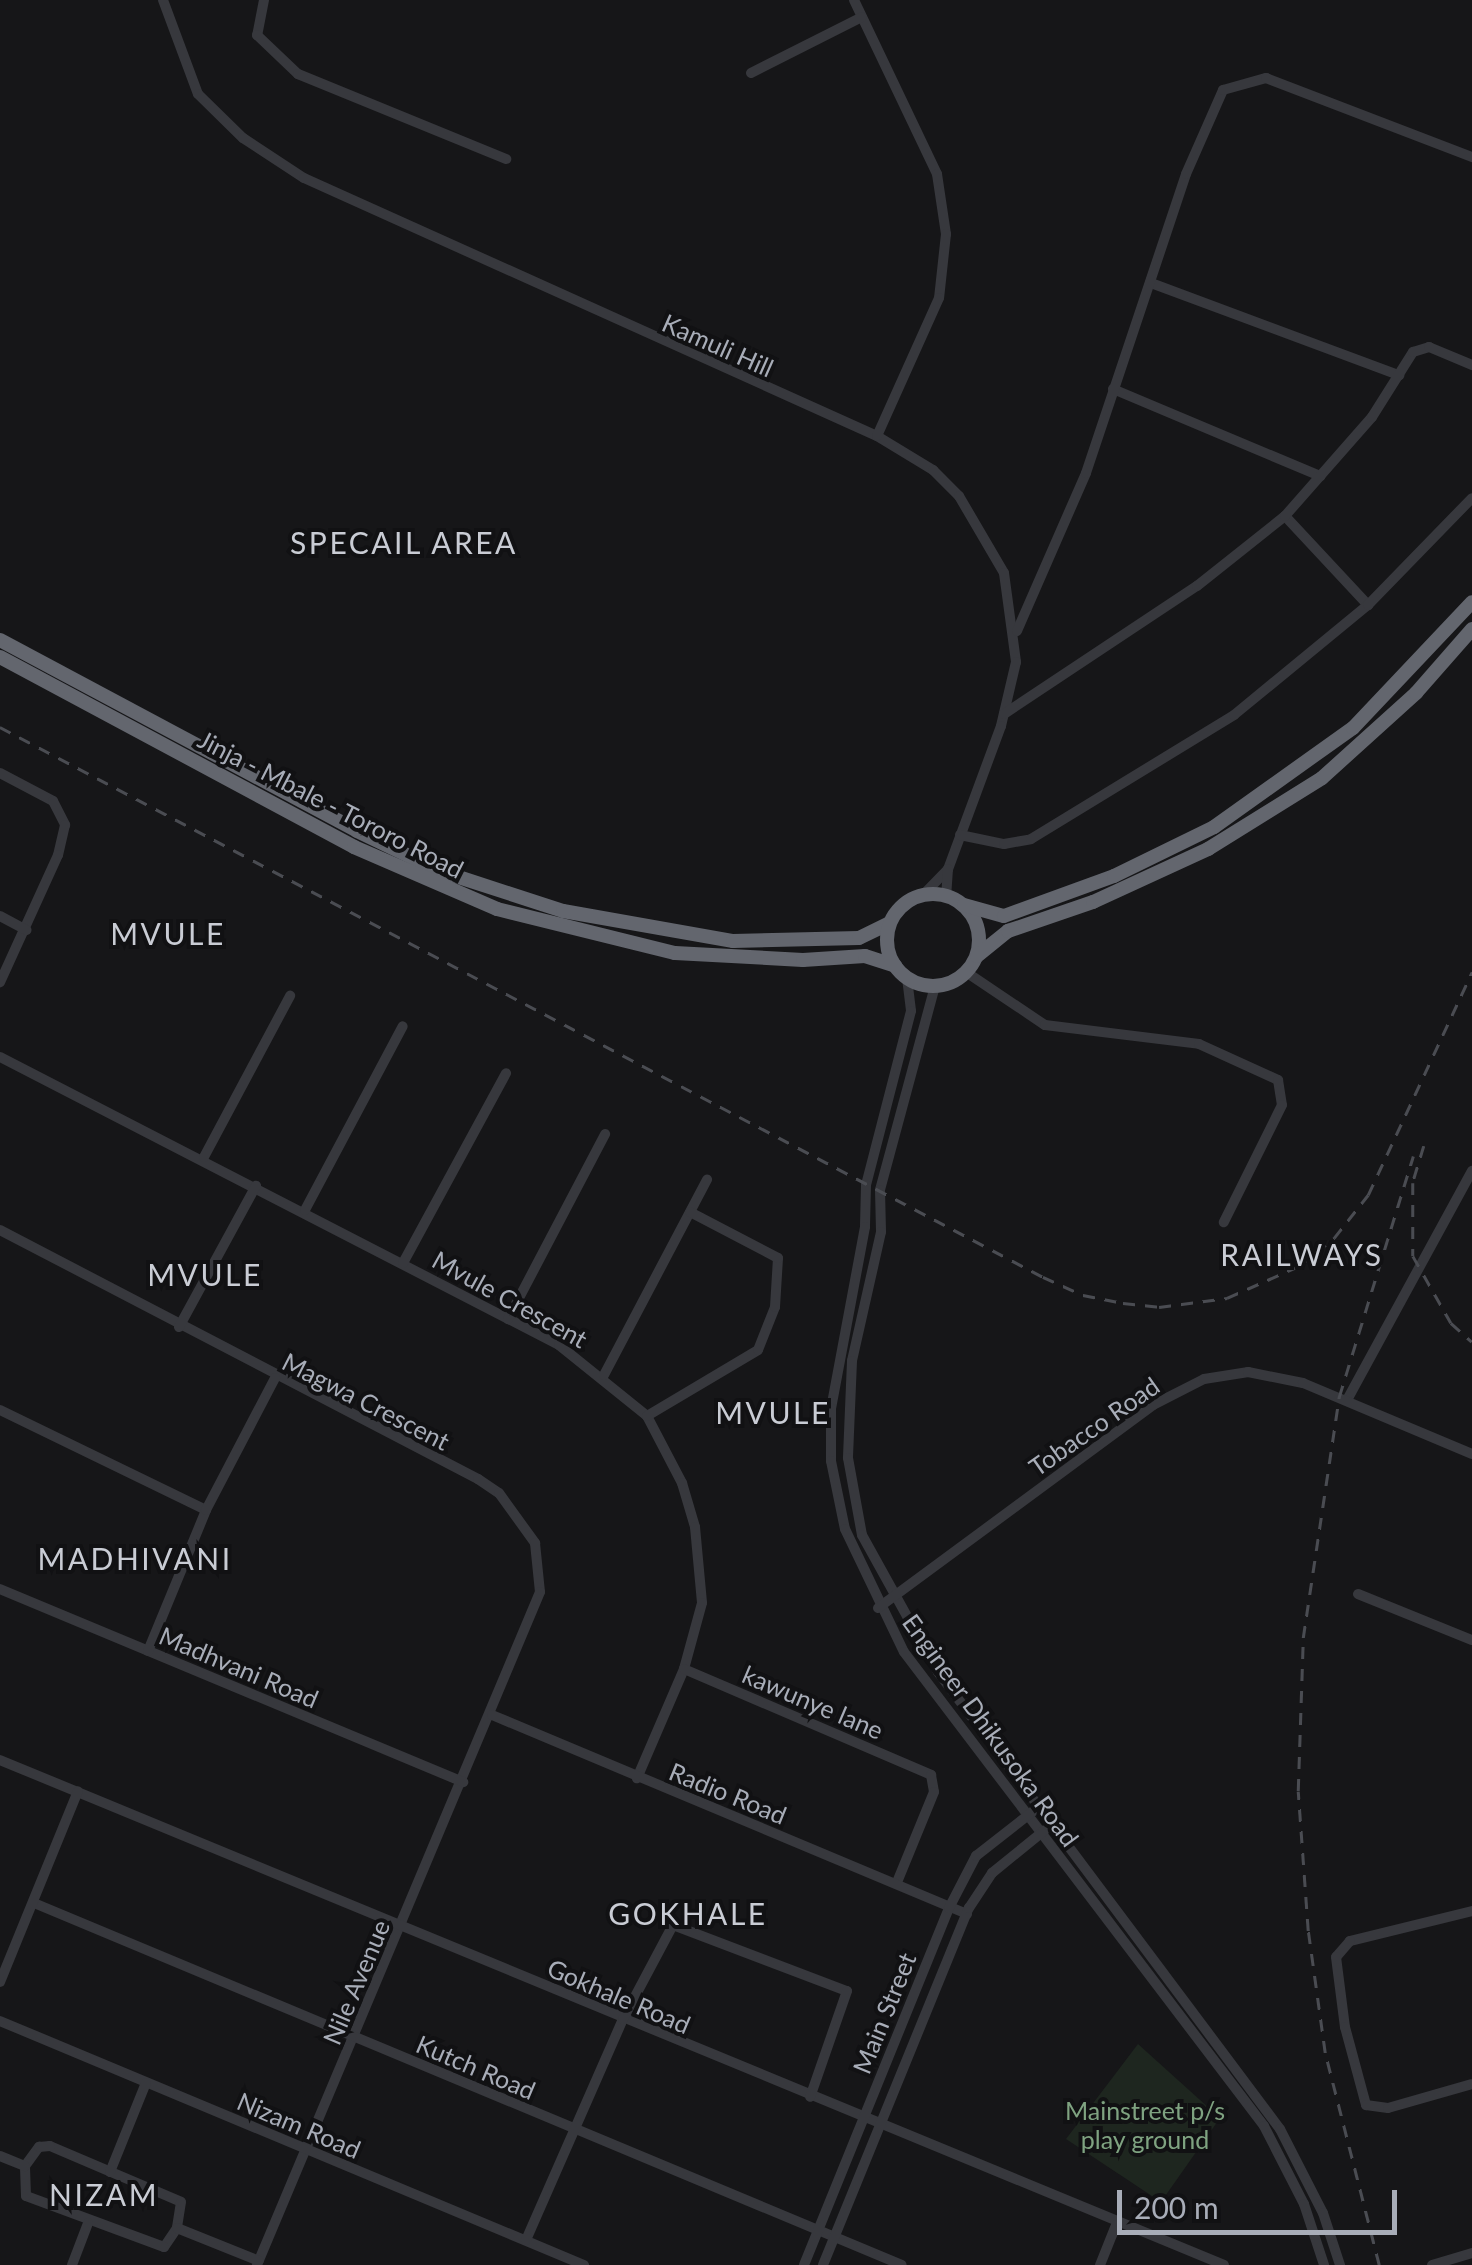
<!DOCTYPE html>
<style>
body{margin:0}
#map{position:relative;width:1472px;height:2265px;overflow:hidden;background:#161618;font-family:Lato,sans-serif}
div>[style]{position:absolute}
.green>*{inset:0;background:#1e261f}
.minor>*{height:10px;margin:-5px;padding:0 5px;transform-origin:5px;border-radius:5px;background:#37383d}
.highway>*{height:14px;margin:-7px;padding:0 7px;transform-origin:7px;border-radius:7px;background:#63666e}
.highway>.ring{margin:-7px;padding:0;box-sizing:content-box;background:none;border:14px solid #63666e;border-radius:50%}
.rail>*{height:2.5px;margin-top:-1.25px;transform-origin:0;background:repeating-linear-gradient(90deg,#4a4c52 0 12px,transparent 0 22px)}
span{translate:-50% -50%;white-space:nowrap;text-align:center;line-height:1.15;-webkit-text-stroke:8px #111113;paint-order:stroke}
.street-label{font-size:25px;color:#a8adb8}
.park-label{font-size:25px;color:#7fa381}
.quarter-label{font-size:30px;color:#c9ccd4;letter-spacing:2.5px}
.scale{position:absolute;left:1117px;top:2190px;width:280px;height:45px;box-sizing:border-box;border:5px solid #a8adb8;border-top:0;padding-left:12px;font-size:30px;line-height:35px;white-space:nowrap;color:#a8adb8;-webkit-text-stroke:8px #111113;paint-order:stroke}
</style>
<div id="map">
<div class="green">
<div style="clip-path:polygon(1138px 2044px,1220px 2118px,1161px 2202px,1066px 2139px)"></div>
</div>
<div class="minor">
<div style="left:163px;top:0;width:100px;rotate:69.6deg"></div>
<div style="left:198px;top:94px;width:63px;rotate:44.4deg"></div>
<div style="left:243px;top:138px;width:73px;rotate:33.3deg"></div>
<div style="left:304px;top:178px;width:628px;rotate:24.24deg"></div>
<div style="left:877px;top:436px;width:66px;rotate:31.3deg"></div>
<div style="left:933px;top:470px;width:37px;rotate:45deg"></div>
<div style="left:959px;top:496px;width:89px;rotate:59.7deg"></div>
<div style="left:1004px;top:573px;width:90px;rotate:82.3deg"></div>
<div style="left:1016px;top:662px;width:66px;rotate:103.2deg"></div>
<div style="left:1001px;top:726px;width:153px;rotate:110.3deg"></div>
<div style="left:264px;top:0;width:36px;rotate:101deg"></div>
<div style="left:257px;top:35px;width:57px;rotate:43.6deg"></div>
<div style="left:298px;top:74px;width:225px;rotate:22.2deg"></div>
<div style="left:854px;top:0;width:193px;rotate:64.5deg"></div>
<div style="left:937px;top:174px;width:61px;rotate:81.5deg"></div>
<div style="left:946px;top:234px;width:64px;rotate:96.2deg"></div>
<div style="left:939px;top:298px;width:151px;rotate:114.2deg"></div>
<div style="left:751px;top:73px;width:124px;rotate:-26.8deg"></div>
<div style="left:1151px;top:283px;width:265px;rotate:20.4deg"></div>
<div style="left:1113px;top:389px;width:225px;rotate:22.8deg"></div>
<div style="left:1285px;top:516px;width:122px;rotate:47deg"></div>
<div style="left:1017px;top:631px;width:172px;rotate:-66.4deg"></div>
<div style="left:1086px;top:473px;width:315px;rotate:-71.5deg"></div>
<div style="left:1186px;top:174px;width:92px;rotate:-66.2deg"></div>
<div style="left:1223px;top:90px;width:45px;rotate:-15.6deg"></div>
<div style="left:1266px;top:78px;width:221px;rotate:21deg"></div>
<div style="left:1004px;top:714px;width:232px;rotate:-33.6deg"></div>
<div style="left:1197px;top:586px;width:112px;rotate:-38.5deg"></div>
<div style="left:1285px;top:516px;width:132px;rotate:-48.7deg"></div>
<div style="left:1372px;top:417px;width:77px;rotate:-57.8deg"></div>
<div style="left:1413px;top:352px;width:17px;rotate:-17deg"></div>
<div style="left:1429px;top:347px;width:47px;rotate:22.7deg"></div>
<div style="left:0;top:773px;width:60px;rotate:27.8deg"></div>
<div style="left:53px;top:801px;width:27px;rotate:63deg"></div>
<div style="left:65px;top:825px;width:31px;rotate:103deg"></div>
<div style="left:58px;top:855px;width:140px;rotate:114.5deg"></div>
<div style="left:960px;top:835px;width:45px;rotate:11.6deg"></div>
<div style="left:1004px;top:844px;width:27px;rotate:-10deg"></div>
<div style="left:1031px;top:839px;width:238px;rotate:-31.4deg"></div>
<div style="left:1234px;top:715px;width:173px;rotate:-39.4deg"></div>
<div style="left:1368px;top:605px;width:149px;rotate:-45.8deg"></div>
<div style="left:923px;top:895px;width:36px;rotate:-46deg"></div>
<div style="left:948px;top:869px;width:26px;rotate:94deg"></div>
<div style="left:0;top:916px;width:30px;rotate:28deg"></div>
<div style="left:966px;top:972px;width:95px;rotate:33.9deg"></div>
<div style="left:1045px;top:1025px;width:155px;rotate:7deg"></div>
<div style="left:1199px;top:1044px;width:87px;rotate:24.5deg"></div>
<div style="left:1278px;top:1080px;width:25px;rotate:81deg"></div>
<div style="left:1282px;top:1105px;width:131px;rotate:116.4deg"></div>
<div style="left:907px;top:978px;width:33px;rotate:83deg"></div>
<div style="left:911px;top:1011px;width:180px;rotate:104.5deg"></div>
<div style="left:866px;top:1185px;width:42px;rotate:91.4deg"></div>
<div style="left:865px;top:1227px;width:184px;rotate:100.6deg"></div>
<div style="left:831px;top:1408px;width:53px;rotate:90deg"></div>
<div style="left:831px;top:1461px;width:69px;rotate:78.4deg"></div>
<div style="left:845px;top:1529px;width:136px;rotate:64.4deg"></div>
<div style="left:904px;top:1652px;width:595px;rotate:52.78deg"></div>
<div style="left:1264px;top:2126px;width:88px;rotate:62.9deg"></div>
<div style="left:1304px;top:2204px;width:64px;rotate:71.8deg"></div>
<div style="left:935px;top:986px;width:211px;rotate:105.1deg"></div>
<div style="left:880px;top:1190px;width:42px;rotate:88.6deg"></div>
<div style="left:881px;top:1232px;width:132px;rotate:102.7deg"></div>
<div style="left:852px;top:1361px;width:97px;rotate:92.4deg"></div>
<div style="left:848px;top:1458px;width:78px;rotate:79.7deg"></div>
<div style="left:862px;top:1535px;width:157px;rotate:61deg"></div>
<div style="left:938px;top:1672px;width:571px;rotate:53.19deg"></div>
<div style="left:1280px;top:2129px;width:94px;rotate:62.9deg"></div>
<div style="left:1323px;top:2213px;width:55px;rotate:71.9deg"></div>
<div style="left:0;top:1057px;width:629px;rotate:27.26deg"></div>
<div style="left:559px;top:1345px;width:113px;rotate:38.9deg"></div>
<div style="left:647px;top:1416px;width:76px;rotate:62.4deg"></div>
<div style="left:682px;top:1483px;width:46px;rotate:73.5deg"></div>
<div style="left:695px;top:1527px;width:76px;rotate:84.7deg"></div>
<div style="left:702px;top:1603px;width:68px;rotate:105.3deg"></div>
<div style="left:684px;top:1669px;width:119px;rotate:113.3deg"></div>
<div style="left:204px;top:1157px;width:183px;rotate:-61.9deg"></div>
<div style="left:305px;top:1210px;width:208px;rotate:-62deg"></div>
<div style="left:0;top:1230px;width:539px;rotate:27.52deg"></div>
<div style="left:478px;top:1479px;width:25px;rotate:34deg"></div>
<div style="left:499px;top:1493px;width:62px;rotate:54.2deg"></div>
<div style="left:535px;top:1543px;width:49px;rotate:84.2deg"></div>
<div style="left:540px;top:1592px;width:730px;rotate:112.81deg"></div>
<div style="left:403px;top:1263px;width:216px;rotate:-61.5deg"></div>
<div style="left:508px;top:1319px;width:209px;rotate:-62.3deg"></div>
<div style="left:179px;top:1327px;width:161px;rotate:-61.4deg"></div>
<div style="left:604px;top:1375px;width:221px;rotate:-62.2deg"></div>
<div style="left:1347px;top:1400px;width:261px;rotate:-61.4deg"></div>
<div style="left:0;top:1410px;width:229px;rotate:25.9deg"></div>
<div style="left:647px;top:1416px;width:129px;rotate:-30.7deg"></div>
<div style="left:758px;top:1350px;width:46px;rotate:-68.4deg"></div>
<div style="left:775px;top:1307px;width:49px;rotate:-86.5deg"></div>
<div style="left:778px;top:1258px;width:99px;rotate:-152.4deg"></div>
<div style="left:0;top:1589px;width:502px;rotate:22.63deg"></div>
<div style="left:1358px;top:1594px;width:123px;rotate:22deg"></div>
<div style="left:878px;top:1608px;width:342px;rotate:-36.4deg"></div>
<div style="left:1153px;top:1405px;width:57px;rotate:-27deg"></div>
<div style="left:1204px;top:1379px;width:45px;rotate:-9deg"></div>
<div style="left:1248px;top:1372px;width:56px;rotate:11.3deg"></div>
<div style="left:1303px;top:1383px;width:183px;rotate:22.8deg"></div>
<div style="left:148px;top:1651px;width:152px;rotate:-67.6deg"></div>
<div style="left:206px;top:1510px;width:149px;rotate:-62.4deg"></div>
<div style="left:684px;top:1669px;width:269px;rotate:23.2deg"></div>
<div style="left:931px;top:1775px;width:17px;rotate:80deg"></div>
<div style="left:934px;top:1792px;width:97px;rotate:112.3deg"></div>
<div style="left:492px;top:1715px;width:515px;rotate:22.73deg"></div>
<div style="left:0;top:1760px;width:1324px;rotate:22.42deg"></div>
<div style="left:34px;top:1903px;width:940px;rotate:22.64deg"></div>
<div style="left:1472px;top:1911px;width:126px;rotate:166.2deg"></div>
<div style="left:1350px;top:1941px;width:21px;rotate:131deg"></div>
<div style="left:1336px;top:1957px;width:71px;rotate:82.7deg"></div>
<div style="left:1345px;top:2027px;width:81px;rotate:74.9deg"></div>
<div style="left:1366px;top:2105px;width:22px;rotate:8deg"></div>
<div style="left:1388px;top:2108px;width:87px;rotate:-15.9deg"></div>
<div style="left:0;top:1982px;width:206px;rotate:-67.8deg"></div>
<div style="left:0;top:2021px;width:633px;rotate:22.68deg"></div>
<div style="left:50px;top:2146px;width:142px;rotate:23.1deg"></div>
<div style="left:181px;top:2202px;width:26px;rotate:99deg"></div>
<div style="left:177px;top:2228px;width:23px;rotate:124deg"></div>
<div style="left:164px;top:2247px;width:147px;rotate:-159.7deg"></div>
<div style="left:26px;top:2196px;width:30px;rotate:-92deg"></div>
<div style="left:25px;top:2166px;width:24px;rotate:-54deg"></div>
<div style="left:39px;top:2147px;width:11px;rotate:-5deg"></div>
<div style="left:0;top:2156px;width:27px;rotate:22deg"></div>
<div style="left:110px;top:2172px;width:96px;rotate:-68deg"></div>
<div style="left:177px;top:2228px;width:88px;rotate:21.9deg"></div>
<div style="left:526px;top:2240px;width:241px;rotate:-66.3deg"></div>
<div style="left:623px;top:2019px;width:106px;rotate:-62deg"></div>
<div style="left:673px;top:1925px;width:186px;rotate:20.8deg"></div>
<div style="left:847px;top:1991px;width:112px;rotate:109.2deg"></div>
<div style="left:72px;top:2265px;width:45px;rotate:-69.1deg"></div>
<div style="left:804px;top:2265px;width:385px;rotate:-67.9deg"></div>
<div style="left:949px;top:1908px;width:59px;rotate:-62.6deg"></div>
<div style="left:976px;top:1856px;width:83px;rotate:-38.1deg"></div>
<div style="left:823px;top:2265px;width:386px;rotate:-67.8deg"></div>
<div style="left:969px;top:1908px;width:42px;rotate:-56.7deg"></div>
<div style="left:992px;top:1873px;width:68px;rotate:-39.1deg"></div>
<div style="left:1100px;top:2265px;width:43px;rotate:-68.2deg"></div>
<div style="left:1432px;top:2265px;width:42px;rotate:-16.7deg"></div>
</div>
<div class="highway">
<div style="left:0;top:640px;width:405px;rotate:28.1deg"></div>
<div style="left:357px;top:831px;width:92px;rotate:25.7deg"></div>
<div style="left:440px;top:871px;width:129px;rotate:18deg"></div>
<div style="left:563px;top:911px;width:173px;rotate:10deg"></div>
<div style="left:733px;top:941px;width:126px;rotate:-1.4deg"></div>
<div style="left:859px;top:938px;width:34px;rotate:-26deg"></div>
<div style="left:0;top:657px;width:402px;rotate:28.2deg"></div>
<div style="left:354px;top:847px;width:156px;rotate:23.4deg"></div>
<div style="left:497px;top:909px;width:183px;rotate:13.9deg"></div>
<div style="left:675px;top:953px;width:128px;rotate:3.1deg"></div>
<div style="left:803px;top:960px;width:62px;rotate:-3.7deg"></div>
<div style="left:865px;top:956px;width:32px;rotate:18deg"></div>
<div class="ring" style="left:887px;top:894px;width:78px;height:78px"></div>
<div style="left:964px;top:905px;width:41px;rotate:15.4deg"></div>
<div style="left:1004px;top:916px;width:117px;rotate:-20deg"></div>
<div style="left:1114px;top:876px;width:111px;rotate:-26.1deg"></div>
<div style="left:1214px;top:827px;width:171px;rotate:-35.5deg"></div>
<div style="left:1353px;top:728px;width:173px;rotate:-46.6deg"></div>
<div style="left:977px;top:956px;width:40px;rotate:-39deg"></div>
<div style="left:1008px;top:931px;width:90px;rotate:-18.8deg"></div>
<div style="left:1093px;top:902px;width:127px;rotate:-24.7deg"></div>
<div style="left:1208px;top:849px;width:134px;rotate:-31.9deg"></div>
<div style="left:1322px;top:778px;width:127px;rotate:-42.1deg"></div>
<div style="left:1416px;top:693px;width:85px;rotate:-48.8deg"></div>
</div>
<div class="rail">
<div style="left:0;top:727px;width:1179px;rotate:27.8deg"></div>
<div style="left:1043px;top:1277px;width:44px;rotate:24.2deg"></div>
<div style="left:1083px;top:1295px;width:41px;rotate:11.3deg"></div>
<div style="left:1123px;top:1303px;width:36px;rotate:6deg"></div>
<div style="left:1159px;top:1307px;width:69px;rotate:-7.5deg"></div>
<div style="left:1227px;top:1298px;width:79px;rotate:-24deg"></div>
<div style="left:1299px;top:1266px;width:45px;rotate:-38.7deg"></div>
<div style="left:1334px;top:1238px;width:55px;rotate:-51.7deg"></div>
<div style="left:1368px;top:1195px;width:246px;rotate:-65deg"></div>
<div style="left:1424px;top:1146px;width:39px;rotate:107deg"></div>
<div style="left:1413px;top:1183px;width:73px;rotate:90deg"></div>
<div style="left:1413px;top:1256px;width:77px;rotate:60.4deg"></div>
<div style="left:1451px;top:1323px;width:28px;rotate:42deg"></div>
<div style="left:1379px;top:2265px;width:219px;rotate:-104.3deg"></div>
<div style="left:1325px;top:2053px;width:123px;rotate:-97.9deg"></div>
<div style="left:1308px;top:1931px;width:140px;rotate:-94.1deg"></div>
<div style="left:1298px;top:1791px;width:153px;rotate:-88.1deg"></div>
<div style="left:1303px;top:1638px;width:244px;rotate:-81.5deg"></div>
<div style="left:1339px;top:1397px;width:252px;rotate:-72.9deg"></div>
</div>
<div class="street-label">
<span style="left:718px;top:345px;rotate:24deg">Kamuli Hill</span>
<span style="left:331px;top:804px;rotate:27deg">Jinja - Mbale - Tororo Road</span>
<span style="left:510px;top:1299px;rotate:29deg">Mvule Crescent</span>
<span style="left:366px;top:1401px;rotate:27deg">Magwa Crescent</span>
<span style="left:1094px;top:1426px;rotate:-35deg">Tobacco Road</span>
<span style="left:239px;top:1667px;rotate:23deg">Madhvani Road</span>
<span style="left:813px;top:1702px;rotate:23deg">kawunye lane</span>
<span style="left:991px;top:1730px;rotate:54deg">Engineer Dhikusoka Road</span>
<span style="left:728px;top:1793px;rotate:22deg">Radio Road</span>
<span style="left:356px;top:1982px;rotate:-67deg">Nile Avenue</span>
<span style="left:619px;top:1996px;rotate:23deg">Gokhale Road</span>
<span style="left:884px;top:2013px;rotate:-68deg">Main Street</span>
<span style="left:476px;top:2067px;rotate:23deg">Kutch Road</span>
<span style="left:299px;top:2125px;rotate:23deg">Nizam Road</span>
</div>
<div class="park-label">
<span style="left:1145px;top:2125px">Mainstreet p/s<br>play ground</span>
</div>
<div class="quarter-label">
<span style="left:404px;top:542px">SPECAIL AREA</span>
<span style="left:168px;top:933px">MVULE</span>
<span style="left:1302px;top:1254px">RAILWAYS</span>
<span style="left:205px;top:1274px">MVULE</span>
<span style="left:773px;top:1412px">MVULE</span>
<span style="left:135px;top:1558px">MADHIVANI</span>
<span style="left:688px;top:1913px">GOKHALE</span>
<span style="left:104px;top:2194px">NIZAM</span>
</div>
<div class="scale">200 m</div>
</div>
